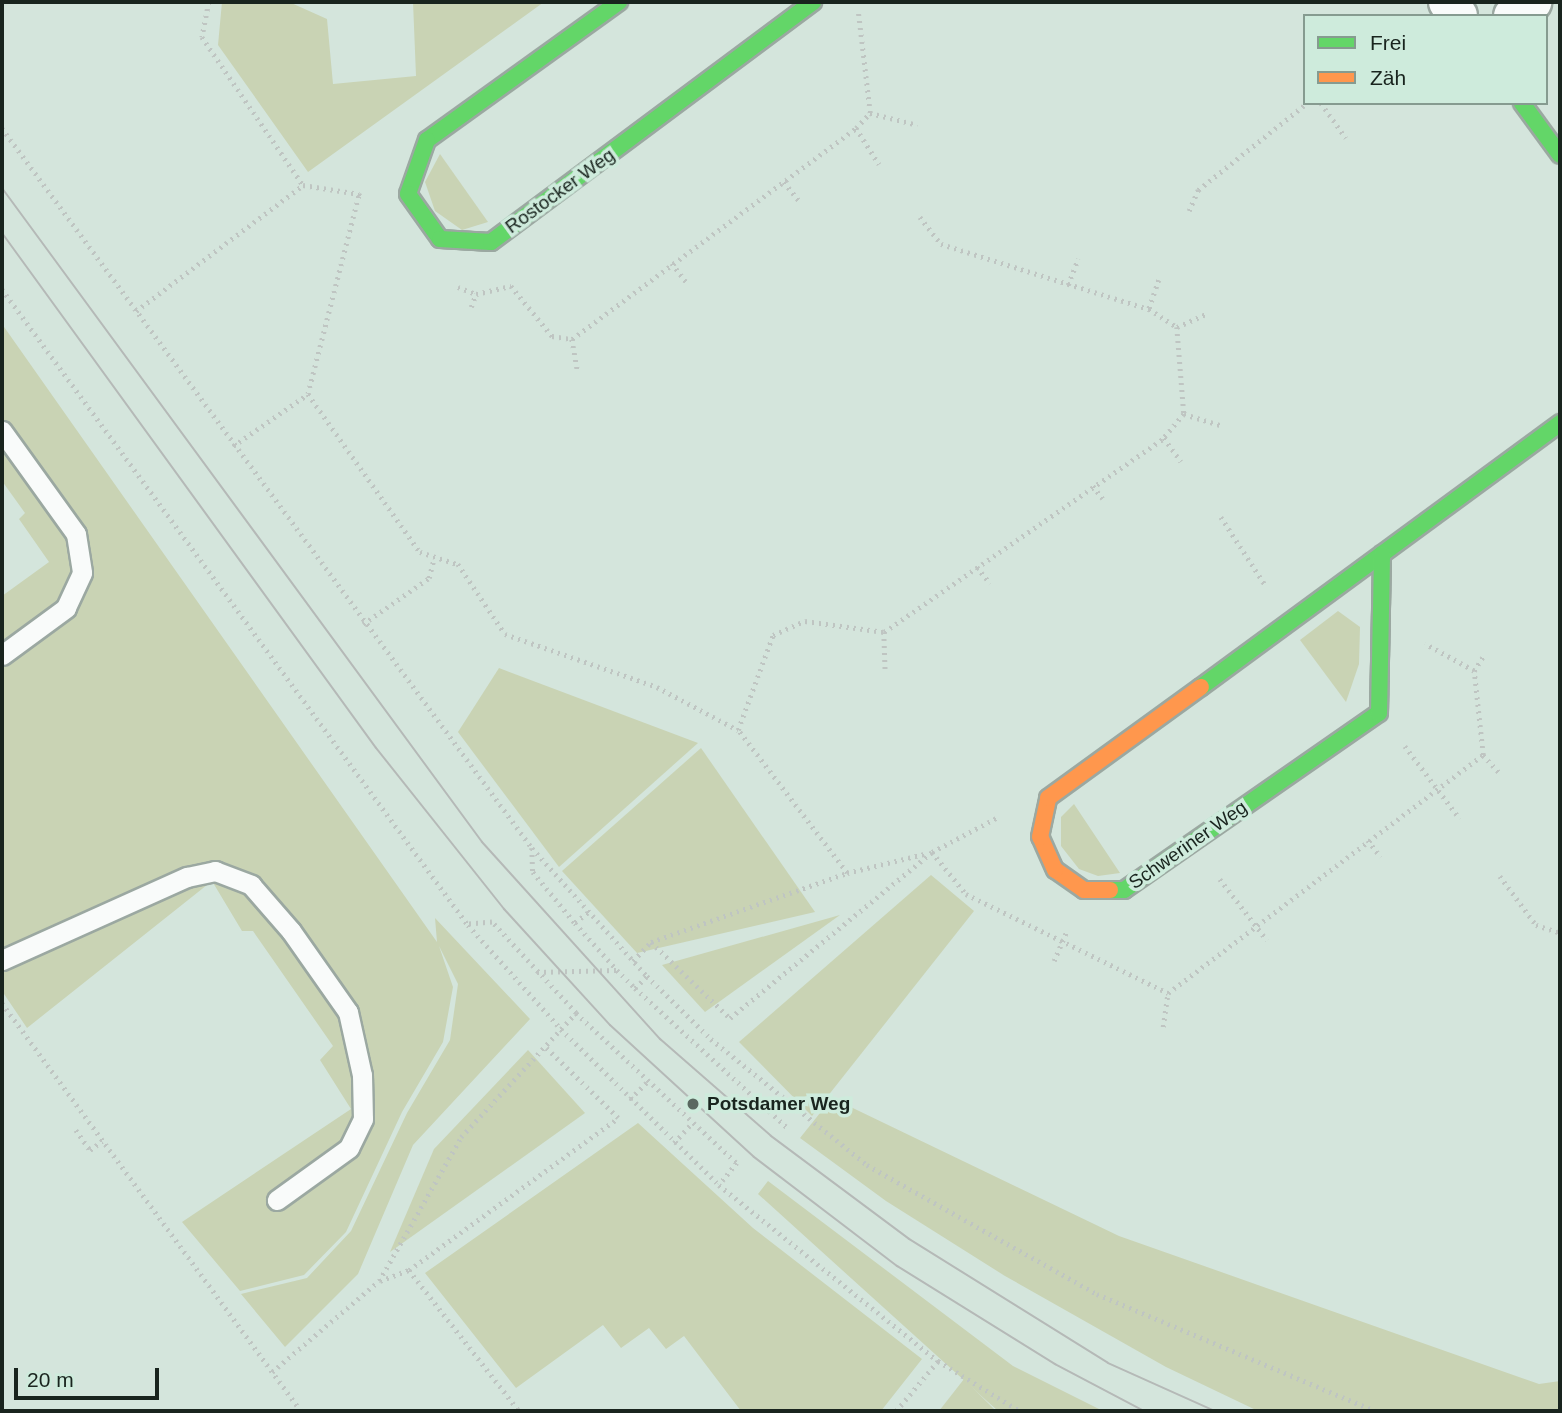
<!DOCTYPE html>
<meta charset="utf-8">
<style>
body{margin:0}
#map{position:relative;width:1562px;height:1413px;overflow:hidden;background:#d4e5dc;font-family:Arial,sans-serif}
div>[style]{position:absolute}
.green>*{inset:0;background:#c9d3b4}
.path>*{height:4.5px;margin-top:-2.25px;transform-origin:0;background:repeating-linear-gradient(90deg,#bfc5c2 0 2px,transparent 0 7px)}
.roads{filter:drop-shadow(2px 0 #9ba8a1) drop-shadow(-2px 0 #9ba8a1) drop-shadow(0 2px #9ba8a1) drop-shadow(0 -2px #9ba8a1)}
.lane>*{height:19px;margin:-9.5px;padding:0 9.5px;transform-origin:9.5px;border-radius:9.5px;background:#f9fbfa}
.street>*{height:38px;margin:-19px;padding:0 19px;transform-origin:19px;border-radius:19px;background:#f9fbfa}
.fast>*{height:16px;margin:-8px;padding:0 8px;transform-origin:8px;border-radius:8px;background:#63d668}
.slow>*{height:16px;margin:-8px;padding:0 8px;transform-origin:8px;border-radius:8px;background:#ff974d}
.tram>*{height:2px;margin:-1px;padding:0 1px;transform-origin:1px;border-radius:1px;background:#b5b9b7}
.dots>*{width:19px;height:19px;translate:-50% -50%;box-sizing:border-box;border:4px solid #ceebdc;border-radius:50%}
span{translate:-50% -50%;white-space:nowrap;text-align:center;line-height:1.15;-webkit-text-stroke:7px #ceebdc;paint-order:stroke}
.street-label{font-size:19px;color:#19241e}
.poi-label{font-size:19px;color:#19241e;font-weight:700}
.left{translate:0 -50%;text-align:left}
.frame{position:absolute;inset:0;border:4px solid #19241e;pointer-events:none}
.legend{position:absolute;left:1303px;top:14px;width:245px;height:91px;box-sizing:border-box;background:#ceebdc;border:2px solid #869b90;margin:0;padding:9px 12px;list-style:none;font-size:21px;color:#19241e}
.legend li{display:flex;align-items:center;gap:14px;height:35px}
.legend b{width:35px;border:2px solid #869b90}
.scale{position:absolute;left:14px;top:1368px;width:145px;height:32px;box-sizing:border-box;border:4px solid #19241e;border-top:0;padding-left:9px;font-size:21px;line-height:24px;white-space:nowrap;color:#19241e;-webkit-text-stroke:5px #ceebdc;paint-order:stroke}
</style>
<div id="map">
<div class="green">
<div style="clip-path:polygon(222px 2px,289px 2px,327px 19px,333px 84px,416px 76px,413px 2px,544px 2px,308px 172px,218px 45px)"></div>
<div style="clip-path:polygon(440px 154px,488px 222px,462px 230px,435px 211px,425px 182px)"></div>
<div style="clip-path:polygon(2px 324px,437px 942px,435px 918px,530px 1019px,413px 1145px,358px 1274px,285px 1347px,241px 1294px,307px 1278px,351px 1231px,407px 1113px,450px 1040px,458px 984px,439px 946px,453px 987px,443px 1042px,402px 1112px,346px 1232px,304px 1275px,240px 1291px,182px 1222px,351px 1109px,320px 1060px,333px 1046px,253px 931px,242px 931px,212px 881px,27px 1028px,2px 991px,2px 596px,49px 562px,19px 519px,25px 513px,2px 481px)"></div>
<div style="clip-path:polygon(1338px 611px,1360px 627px,1359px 664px,1346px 702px,1300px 640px)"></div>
<div style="clip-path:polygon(499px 668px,698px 743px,559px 867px,458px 732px)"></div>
<div style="clip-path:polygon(701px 748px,815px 912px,637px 953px,562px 871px)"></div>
<div style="clip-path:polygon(1074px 804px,1120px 873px,1098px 876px,1079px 869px,1061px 846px,1061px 817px)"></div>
<div style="clip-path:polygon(931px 875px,974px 911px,812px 1116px,739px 1042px)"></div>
<div style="clip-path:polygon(840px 915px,705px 1012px,662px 965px)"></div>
<div style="clip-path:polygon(528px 1050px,585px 1113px,390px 1252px,434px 1149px)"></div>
<div style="clip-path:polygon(832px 1098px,1119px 1236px,1539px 1384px,1560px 1381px,1560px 1411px,1258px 1411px,1166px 1367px,1005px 1276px,886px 1201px,800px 1138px)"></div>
<div style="clip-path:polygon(638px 1123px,753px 1228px,922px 1359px,881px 1411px,741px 1411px,684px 1336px,666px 1349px,649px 1328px,621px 1348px,603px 1325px,516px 1388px,425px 1273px)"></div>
<div style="clip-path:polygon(768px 1181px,1013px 1366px,1103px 1411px,998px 1411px,758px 1194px)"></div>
<div style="clip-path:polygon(964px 1379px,996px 1411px,939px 1411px)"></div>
</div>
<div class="path">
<div style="left:209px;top:2px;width:36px;rotate:101deg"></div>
<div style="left:202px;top:37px;width:179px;rotate:55.7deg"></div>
<div style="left:1321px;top:103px;width:43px;rotate:54.5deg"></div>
<div style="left:870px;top:113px;width:49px;rotate:14deg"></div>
<div style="left:2px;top:128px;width:894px;rotate:53.64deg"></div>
<div style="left:532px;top:848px;width:172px;rotate:48.1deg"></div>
<div style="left:647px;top:976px;width:90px;rotate:44.5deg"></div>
<div style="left:711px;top:1039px;width:201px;rotate:38.9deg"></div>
<div style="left:867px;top:1165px;width:264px;rotate:29.3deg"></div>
<div style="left:1097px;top:1294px;width:303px;rotate:22.8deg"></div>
<div style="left:856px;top:128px;width:43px;rotate:57.4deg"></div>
<div style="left:784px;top:182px;width:26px;rotate:51deg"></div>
<div style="left:359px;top:196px;width:204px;rotate:104.4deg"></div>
<div style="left:308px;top:394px;width:194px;rotate:54.7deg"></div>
<div style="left:420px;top:552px;width:40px;rotate:18deg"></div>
<div style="left:458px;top:564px;width:84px;rotate:56.1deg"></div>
<div style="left:505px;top:634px;width:161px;rotate:19.2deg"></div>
<div style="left:657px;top:687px;width:92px;rotate:28deg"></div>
<div style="left:1189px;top:211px;width:23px;rotate:-67deg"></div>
<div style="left:1198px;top:190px;width:139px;rotate:-38.6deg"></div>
<div style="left:920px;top:217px;width:34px;rotate:52deg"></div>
<div style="left:941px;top:244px;width:218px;rotate:17.4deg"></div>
<div style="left:672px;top:263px;width:26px;rotate:53deg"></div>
<div style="left:1159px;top:280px;width:31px;rotate:109deg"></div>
<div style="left:1149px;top:309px;width:33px;rotate:33deg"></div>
<div style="left:1177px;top:327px;width:87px;rotate:85.4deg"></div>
<div style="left:1184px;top:414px;width:31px;rotate:130deg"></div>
<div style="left:1068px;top:285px;width:28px;rotate:-69deg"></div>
<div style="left:458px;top:287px;width:19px;rotate:21deg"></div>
<div style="left:476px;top:294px;width:36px;rotate:-13deg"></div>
<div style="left:511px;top:286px;width:65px;rotate:50.6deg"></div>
<div style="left:552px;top:336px;width:20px;rotate:9deg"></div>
<div style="left:572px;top:339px;width:354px;rotate:-36.6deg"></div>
<div style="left:856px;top:128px;width:21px;rotate:-47deg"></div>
<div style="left:870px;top:113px;width:103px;rotate:-96.7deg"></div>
<div style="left:2px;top:289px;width:788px;rotate:53.77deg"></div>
<div style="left:468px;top:925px;width:140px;rotate:48.2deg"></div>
<div style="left:561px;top:1029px;width:222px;rotate:44.6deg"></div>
<div style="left:719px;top:1185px;width:281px;rotate:38.8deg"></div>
<div style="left:938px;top:1361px;width:96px;rotate:31.4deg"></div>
<div style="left:471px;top:307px;width:14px;rotate:-69deg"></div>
<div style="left:136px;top:311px;width:209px;rotate:-37deg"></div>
<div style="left:303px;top:185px;width:57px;rotate:9.1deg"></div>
<div style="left:359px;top:194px;width:6px;rotate:59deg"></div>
<div style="left:1177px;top:327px;width:34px;rotate:-24deg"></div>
<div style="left:572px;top:339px;width:34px;rotate:80deg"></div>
<div style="left:1184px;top:414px;width:38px;rotate:17deg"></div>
<div style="left:233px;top:446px;width:91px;rotate:-34.7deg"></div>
<div style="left:1093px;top:486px;width:16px;rotate:52deg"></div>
<div style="left:1221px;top:517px;width:82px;rotate:56.9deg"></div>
<div style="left:977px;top:567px;width:21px;rotate:51deg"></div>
<div style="left:363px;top:624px;width:80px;rotate:-34.9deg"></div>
<div style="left:429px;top:578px;width:21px;rotate:-76deg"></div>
<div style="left:884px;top:632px;width:38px;rotate:88deg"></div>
<div style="left:1474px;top:671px;width:19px;rotate:-58deg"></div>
<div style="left:1405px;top:746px;width:91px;rotate:53deg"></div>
<div style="left:1483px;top:755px;width:25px;rotate:47deg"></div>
<div style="left:1368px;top:840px;width:21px;rotate:53deg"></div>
<div style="left:532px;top:848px;width:24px;rotate:88deg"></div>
<div style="left:533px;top:872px;width:66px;rotate:50.5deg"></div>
<div style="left:932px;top:852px;width:54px;rotate:51deg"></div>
<div style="left:966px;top:894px;width:225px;rotate:26.1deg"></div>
<div style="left:1168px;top:993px;width:395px;rotate:-37.1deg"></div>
<div style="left:1483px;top:755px;width:84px;rotate:-96.1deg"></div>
<div style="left:1474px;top:671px;width:56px;rotate:-151.1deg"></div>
<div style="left:847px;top:873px;width:180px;rotate:-127.3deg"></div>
<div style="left:738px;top:730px;width:101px;rotate:-69.8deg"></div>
<div style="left:773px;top:635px;width:35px;rotate:-24deg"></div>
<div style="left:805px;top:621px;width:80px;rotate:7.9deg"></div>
<div style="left:884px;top:632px;width:341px;rotate:-34.7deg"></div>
<div style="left:1164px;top:438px;width:29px;rotate:54deg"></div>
<div style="left:1500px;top:876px;width:61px;rotate:53.7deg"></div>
<div style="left:1536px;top:925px;width:25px;rotate:18deg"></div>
<div style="left:1220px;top:879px;width:77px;rotate:52.4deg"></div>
<div style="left:588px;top:913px;width:16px;rotate:142deg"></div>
<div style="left:575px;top:923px;width:63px;rotate:48.2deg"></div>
<div style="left:617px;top:970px;width:25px;rotate:45deg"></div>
<div style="left:635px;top:988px;width:17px;rotate:-45deg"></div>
<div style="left:651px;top:942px;width:110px;rotate:43.9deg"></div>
<div style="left:730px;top:1018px;width:261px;rotate:-39.4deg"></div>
<div style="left:932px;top:852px;width:75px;rotate:-27.9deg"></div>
<div style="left:633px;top:961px;width:26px;rotate:-47deg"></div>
<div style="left:651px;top:942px;width:208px;rotate:-19.4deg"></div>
<div style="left:847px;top:873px;width:83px;rotate:-13.9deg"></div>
<div style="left:1054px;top:961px;width:34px;rotate:-67deg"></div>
<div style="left:537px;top:972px;width:79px;rotate:-1.5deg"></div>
<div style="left:635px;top:988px;width:209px;rotate:42.5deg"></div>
<div style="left:2px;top:1003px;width:506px;rotate:53.76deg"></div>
<div style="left:576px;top:1013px;width:220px;rotate:43deg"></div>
<div style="left:737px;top:1163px;width:28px;rotate:129deg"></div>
<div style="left:1163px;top:1027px;width:34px;rotate:-82deg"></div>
<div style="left:630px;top:1099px;width:24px;rotate:-45deg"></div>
<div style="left:76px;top:1130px;width:24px;rotate:55deg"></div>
<div style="left:90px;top:1150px;width:15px;rotate:-37deg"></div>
<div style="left:674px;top:1143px;width:27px;rotate:-48deg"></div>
<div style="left:409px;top:1270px;width:179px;rotate:52deg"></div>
<div style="left:380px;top:1281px;width:31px;rotate:-21deg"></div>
<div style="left:409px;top:1270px;width:258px;rotate:-36deg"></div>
<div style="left:618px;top:1118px;width:100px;rotate:-135.8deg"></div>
<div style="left:272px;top:1372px;width:140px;rotate:-40.4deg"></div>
<div style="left:379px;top:1281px;width:166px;rotate:-60.3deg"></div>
<div style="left:461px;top:1137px;width:169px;rotate:-47.2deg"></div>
<div style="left:576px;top:1013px;width:124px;rotate:-132.7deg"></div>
<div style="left:492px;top:922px;width:23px;rotate:175deg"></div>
<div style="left:896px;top:1411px;width:65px;rotate:-50deg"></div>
</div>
<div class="roads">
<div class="lane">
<div style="left:2px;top:431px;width:127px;rotate:54.3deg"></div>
<div style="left:76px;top:534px;width:39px;rotate:81deg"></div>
<div style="left:82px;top:573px;width:38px;rotate:115deg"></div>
<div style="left:66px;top:608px;width:79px;rotate:143.7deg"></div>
<div style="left:2px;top:960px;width:203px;rotate:-24.2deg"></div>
<div style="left:187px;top:877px;width:29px;rotate:-12deg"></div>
<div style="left:215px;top:871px;width:39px;rotate:21deg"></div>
<div style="left:251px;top:885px;width:61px;rotate:49deg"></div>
<div style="left:291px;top:931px;width:99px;rotate:54.9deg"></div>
<div style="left:348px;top:1012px;width:65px;rotate:77.5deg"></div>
<div style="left:362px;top:1075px;width:44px;rotate:88.7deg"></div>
<div style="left:363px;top:1119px;width:32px;rotate:116deg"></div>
<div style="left:349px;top:1148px;width:89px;rotate:144.2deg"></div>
</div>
<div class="street">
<div style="left:1448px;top:2px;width:17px;rotate:54deg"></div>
<div style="left:1513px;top:16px;width:24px;rotate:-36deg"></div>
</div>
<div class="fast">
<div style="left:619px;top:2px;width:236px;rotate:144.3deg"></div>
<div style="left:427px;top:140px;width:57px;rotate:109.4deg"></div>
<div style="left:408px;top:194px;width:55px;rotate:54.6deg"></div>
<div style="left:440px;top:239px;width:51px;rotate:3.4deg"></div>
<div style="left:491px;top:242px;width:402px;rotate:-36.7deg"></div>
<div style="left:1522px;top:103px;width:64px;rotate:53.8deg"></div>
<div style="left:1201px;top:687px;width:446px;rotate:-36.3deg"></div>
<div style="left:1110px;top:890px;width:14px"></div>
<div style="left:1124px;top:890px;width:310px;rotate:-34.8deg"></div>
<div style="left:1379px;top:713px;width:159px;rotate:-88.9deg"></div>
</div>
<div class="slow">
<div style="left:1110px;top:890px;width:26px;rotate:180deg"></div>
<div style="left:1084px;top:890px;width:35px;rotate:-145deg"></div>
<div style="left:1055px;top:870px;width:36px;rotate:-114deg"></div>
<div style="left:1040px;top:837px;width:40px;rotate:-78deg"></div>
<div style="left:1048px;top:798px;width:189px;rotate:-36deg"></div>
</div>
</div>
<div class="tram">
<div style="left:2px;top:188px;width:811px;rotate:53.72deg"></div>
<div style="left:482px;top:842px;width:266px;rotate:47.9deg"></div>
<div style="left:660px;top:1039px;width:147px;rotate:41.1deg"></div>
<div style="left:771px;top:1136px;width:172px;rotate:36.7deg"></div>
<div style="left:909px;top:1239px;width:234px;rotate:31.9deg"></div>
<div style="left:1108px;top:1363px;width:117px;rotate:24.2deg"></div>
<div style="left:2px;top:233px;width:636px;rotate:54.01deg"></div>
<div style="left:376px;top:748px;width:206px;rotate:51.5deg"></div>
<div style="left:504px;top:909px;width:157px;rotate:47.6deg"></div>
<div style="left:610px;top:1025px;width:195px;rotate:42.5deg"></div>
<div style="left:754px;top:1157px;width:180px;rotate:37.3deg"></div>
<div style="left:897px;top:1266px;width:186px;rotate:31.8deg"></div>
<div style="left:1055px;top:1364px;width:101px;rotate:27.8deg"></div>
</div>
<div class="dots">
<div style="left:693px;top:1104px;background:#5a6860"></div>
</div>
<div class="street-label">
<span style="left:560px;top:191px;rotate:-36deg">Rostocker Weg</span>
<span style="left:1188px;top:845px;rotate:-35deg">Schweriner Weg</span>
</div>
<div class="poi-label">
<span class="left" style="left:707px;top:1104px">Potsdamer Weg</span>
</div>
<div class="frame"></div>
<ul class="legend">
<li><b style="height:9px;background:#63d668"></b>Frei</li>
<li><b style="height:9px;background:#ff974d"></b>Zäh</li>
</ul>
<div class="scale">20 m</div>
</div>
